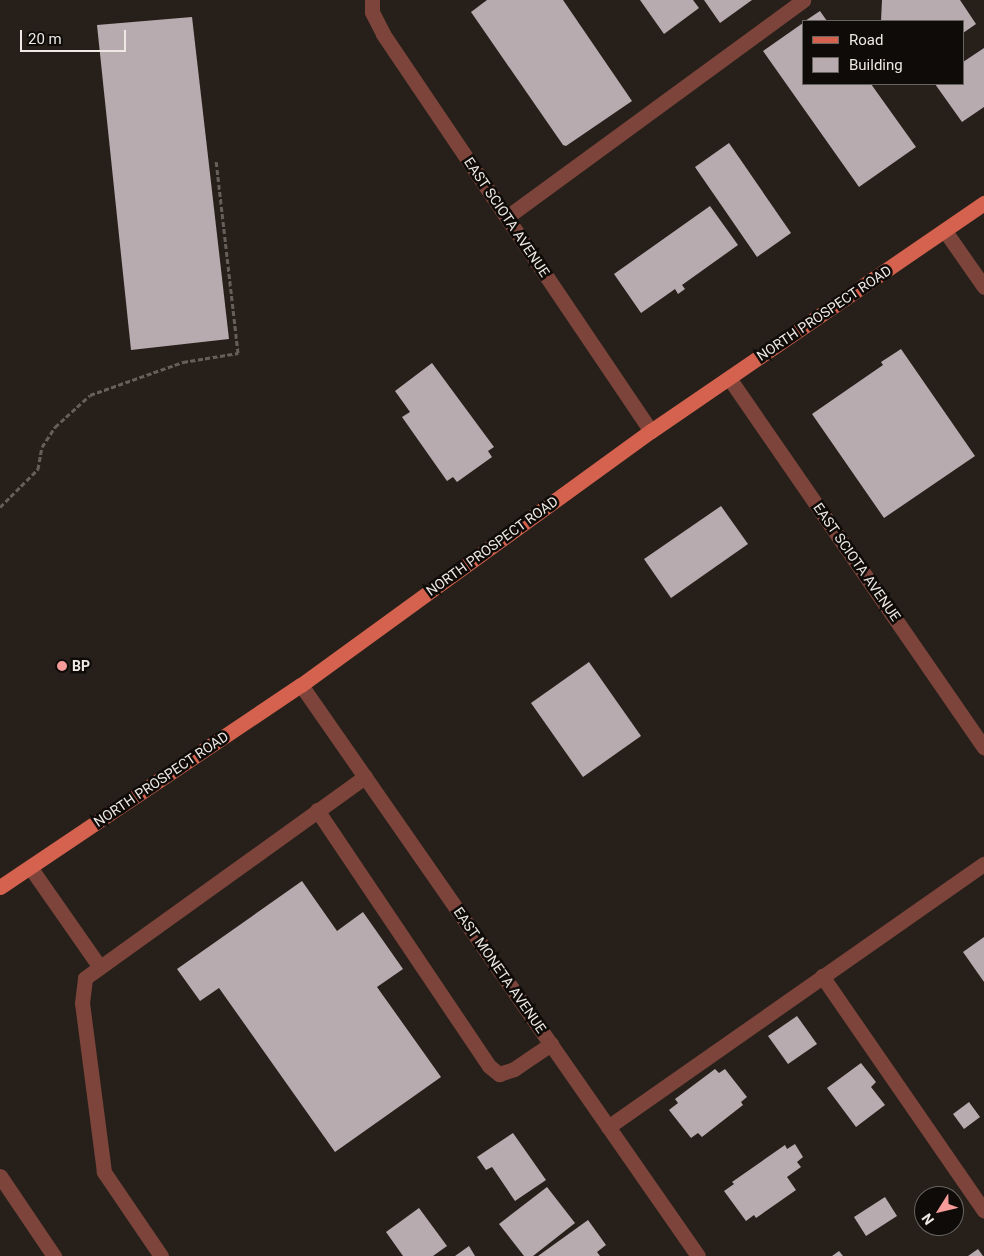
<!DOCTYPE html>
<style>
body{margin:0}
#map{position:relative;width:984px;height:1256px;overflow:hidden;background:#27201a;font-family:Roboto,sans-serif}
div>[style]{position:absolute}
.building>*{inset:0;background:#b8abb0}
.path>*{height:3px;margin-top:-1.5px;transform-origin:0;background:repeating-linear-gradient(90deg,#655e59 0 5px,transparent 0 7.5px)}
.minor>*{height:15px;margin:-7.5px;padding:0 7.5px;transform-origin:7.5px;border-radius:7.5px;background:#7c443a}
.major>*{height:15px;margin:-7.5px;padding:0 7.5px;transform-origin:7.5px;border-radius:7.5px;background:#d4624e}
.dots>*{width:14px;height:14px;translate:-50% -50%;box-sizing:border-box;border:2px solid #0e0b08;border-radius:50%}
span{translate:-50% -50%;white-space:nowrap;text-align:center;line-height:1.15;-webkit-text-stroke:5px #0e0b08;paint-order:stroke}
.street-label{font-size:14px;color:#eee9e5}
.poi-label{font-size:14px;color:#eee9e5;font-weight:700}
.left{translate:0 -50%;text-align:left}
.legend{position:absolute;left:802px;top:20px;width:162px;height:65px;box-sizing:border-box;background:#0e0b08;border:1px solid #686460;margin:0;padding:6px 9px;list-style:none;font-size:15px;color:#eee9e5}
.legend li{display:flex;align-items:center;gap:10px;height:25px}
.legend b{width:25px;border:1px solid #686460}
.north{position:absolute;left:914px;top:1186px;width:50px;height:50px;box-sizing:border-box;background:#0e0b08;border:1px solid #686460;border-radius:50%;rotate:234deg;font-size:14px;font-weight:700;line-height:20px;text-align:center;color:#eee9e5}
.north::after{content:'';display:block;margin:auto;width:18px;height:22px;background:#f59b9a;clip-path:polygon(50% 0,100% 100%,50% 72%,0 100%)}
.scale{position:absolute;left:20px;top:30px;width:106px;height:22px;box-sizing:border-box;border:2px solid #eee9e5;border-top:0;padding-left:6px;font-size:15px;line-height:18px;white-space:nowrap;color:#eee9e5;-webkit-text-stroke:4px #0e0b08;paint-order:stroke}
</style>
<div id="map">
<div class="building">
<div style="clip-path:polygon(487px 0,563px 0,632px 101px,566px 146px,563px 145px,471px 12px)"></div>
<div style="clip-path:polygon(640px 0,693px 0,699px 8px,664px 34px)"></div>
<div style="clip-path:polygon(704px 0,752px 0,720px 23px)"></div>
<div style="clip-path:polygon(882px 0,960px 0,976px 24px,963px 33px,963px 21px,881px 21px)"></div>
<div style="clip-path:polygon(820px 11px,827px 21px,805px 21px)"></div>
<div style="clip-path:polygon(192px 17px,229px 339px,131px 350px,97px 25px)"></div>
<div style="clip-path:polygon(803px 23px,803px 84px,871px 84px,916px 147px,859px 187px,763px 51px)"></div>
<div style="clip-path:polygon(984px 48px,984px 107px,962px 122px,935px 84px,963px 84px,963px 62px)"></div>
<div style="clip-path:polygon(729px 143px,791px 233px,757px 257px,695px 167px)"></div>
<div style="clip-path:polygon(710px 206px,738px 245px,682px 285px,685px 289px,678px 294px,675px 289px,641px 313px,614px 274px)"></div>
<div style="clip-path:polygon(901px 349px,975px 456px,884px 518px,812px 414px,883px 365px,881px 362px)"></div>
<div style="clip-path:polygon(432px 363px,494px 447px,488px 451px,492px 457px,457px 482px,453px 477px,447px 481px,402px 417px,410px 412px,395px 391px)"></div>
<div style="clip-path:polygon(721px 506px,748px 544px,671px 598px,644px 559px)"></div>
<div style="clip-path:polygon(589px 662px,641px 736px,583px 777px,531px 703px)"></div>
<div style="clip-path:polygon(302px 881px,337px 931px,363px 912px,403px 969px,377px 987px,441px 1077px,335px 1152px,219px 988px,200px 1001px,177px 969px)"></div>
<div style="clip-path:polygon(984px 937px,984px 982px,963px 952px)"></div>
<div style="clip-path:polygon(797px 1016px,817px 1044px,788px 1064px,768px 1036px)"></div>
<div style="clip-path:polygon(861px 1063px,876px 1082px,871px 1087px,885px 1105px,856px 1127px,827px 1088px)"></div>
<div style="clip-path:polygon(715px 1069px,719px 1073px,725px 1069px,747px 1097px,741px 1102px,743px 1105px,702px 1137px,698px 1133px,691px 1138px,669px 1110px,678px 1103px,675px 1099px)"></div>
<div style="clip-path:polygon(969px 1102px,980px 1117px,964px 1129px,953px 1114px)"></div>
<div style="clip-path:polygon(513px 1133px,546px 1180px,515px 1201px,492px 1167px,486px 1170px,477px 1157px)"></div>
<div style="clip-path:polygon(795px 1144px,803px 1157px,797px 1162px,801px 1167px,787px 1177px,796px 1190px,756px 1218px,754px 1215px,746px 1221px,724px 1191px,734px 1184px,732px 1182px,785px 1145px,787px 1149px)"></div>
<div style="clip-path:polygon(547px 1187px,575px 1223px,533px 1256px,524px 1256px,499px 1224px)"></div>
<div style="clip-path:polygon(885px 1197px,897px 1216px,866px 1236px,854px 1217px)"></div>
<div style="clip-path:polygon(419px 1208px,447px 1246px,433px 1256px,403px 1256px,386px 1232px)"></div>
<div style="clip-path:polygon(588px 1220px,606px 1245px,597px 1252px,600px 1256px,538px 1256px)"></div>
<div style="clip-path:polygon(469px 1246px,475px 1256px,455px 1256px)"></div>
<div style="clip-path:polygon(978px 1249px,983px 1256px,968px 1256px)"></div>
<div style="clip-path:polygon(839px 1251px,843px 1256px,832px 1256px)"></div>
</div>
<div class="path">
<div style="left:0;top:507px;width:54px;rotate:-45deg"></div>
<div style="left:38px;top:469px;width:22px;rotate:-80deg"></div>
<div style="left:42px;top:447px;width:24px;rotate:-57deg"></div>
<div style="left:55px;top:427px;width:47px;rotate:-42.4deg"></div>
<div style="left:90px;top:395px;width:99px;rotate:-19.5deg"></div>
<div style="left:183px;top:362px;width:56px;rotate:-9.3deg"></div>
<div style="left:238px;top:353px;width:193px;rotate:-96.5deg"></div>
</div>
<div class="minor">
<div style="left:372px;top:0;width:12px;rotate:90deg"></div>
<div style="left:372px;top:12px;width:25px;rotate:63deg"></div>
<div style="left:383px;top:34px;width:479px;rotate:56deg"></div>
<div style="left:507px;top:217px;width:367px;rotate:-36.2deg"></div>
<div style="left:945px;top:231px;width:68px;rotate:55.1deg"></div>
<div style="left:729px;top:378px;width:449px;rotate:55.4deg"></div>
<div style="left:301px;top:685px;width:695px;rotate:55.19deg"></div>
<div style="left:317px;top:810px;width:308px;rotate:56.1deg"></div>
<div style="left:489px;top:1066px;width:13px;rotate:39deg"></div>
<div style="left:499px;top:1074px;width:16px;rotate:-18deg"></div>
<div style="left:514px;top:1069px;width:45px;rotate:-34deg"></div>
<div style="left:30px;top:867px;width:121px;rotate:55.1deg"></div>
<div style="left:822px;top:976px;width:285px;rotate:55.4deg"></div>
<div style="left:608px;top:1127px;width:459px;rotate:-35deg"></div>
<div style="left:0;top:1176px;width:97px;rotate:56deg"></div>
<div style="left:161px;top:1256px;width:102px;rotate:-124.2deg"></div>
<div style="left:104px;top:1172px;width:170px;rotate:-97.4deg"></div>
<div style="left:82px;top:1003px;width:25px;rotate:-83deg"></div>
<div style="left:85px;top:978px;width:345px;rotate:-35.7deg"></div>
</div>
<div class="major">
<div style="left:0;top:887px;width:362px;rotate:-33.9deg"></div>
<div style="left:301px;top:685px;width:432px;rotate:-36deg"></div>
<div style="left:651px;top:431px;width:404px;rotate:-34.4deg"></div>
</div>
<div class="dots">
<div style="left:62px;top:666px;background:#f59b9a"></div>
</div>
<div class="street-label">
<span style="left:507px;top:217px;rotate:56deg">EAST SCIOTA AVENUE</span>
<span style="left:824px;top:313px;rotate:-34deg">NORTH PROSPECT ROAD</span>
<span style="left:492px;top:546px;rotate:-36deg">NORTH PROSPECT ROAD</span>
<span style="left:857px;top:562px;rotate:55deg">EAST SCIOTA AVENUE</span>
<span style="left:161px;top:779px;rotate:-34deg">NORTH PROSPECT ROAD</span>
<span style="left:500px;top:970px;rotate:55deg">EAST MONETA AVENUE</span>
</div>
<div class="poi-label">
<span class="left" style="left:72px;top:666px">BP</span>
</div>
<ul class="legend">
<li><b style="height:6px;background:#d4624e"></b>Road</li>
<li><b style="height:14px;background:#b8abb0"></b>Building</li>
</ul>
<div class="north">N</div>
<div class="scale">20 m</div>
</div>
